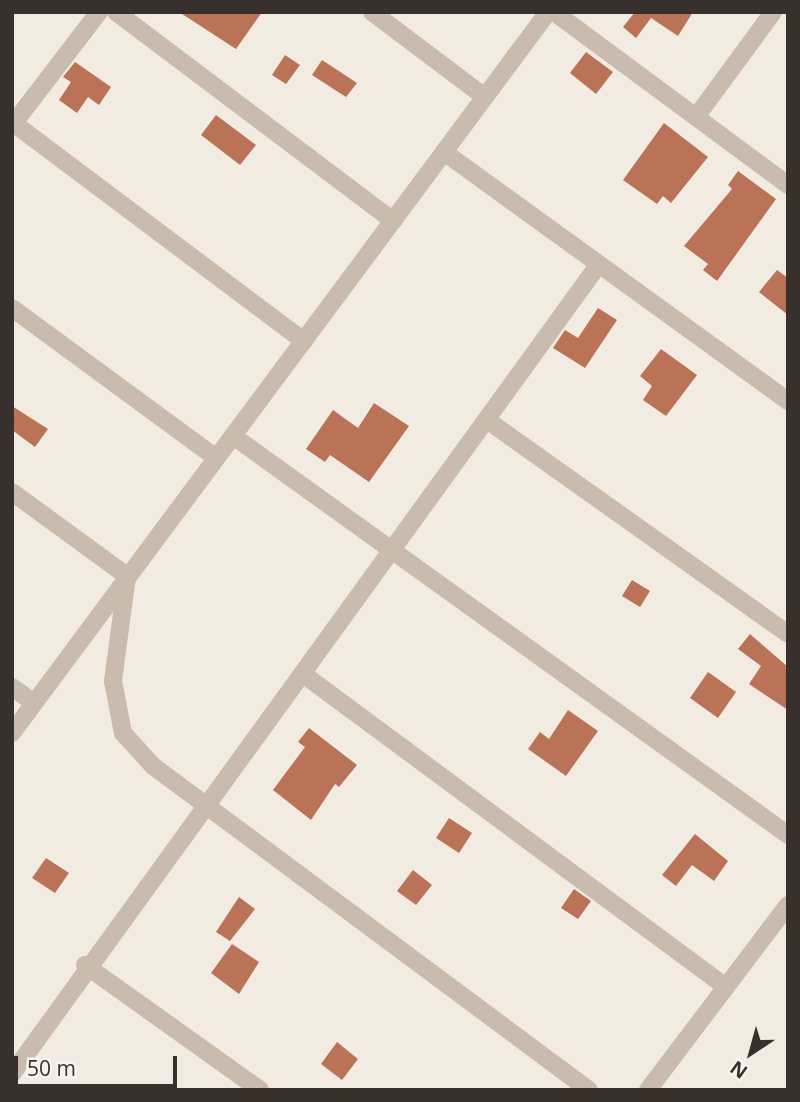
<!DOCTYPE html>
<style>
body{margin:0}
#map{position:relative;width:800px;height:1102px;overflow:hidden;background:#f1ebe2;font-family:"Open Sans",sans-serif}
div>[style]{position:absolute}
.building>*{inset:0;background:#ba7357}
.minor>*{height:18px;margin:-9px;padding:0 9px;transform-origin:9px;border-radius:9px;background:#c9bcaf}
span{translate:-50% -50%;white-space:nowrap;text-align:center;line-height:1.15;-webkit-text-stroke:5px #f9f5ee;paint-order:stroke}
.frame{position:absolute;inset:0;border:14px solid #38302c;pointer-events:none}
.north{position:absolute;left:716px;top:1018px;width:70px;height:70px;-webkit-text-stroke:5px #f9f5ee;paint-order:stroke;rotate:216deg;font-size:19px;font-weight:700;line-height:28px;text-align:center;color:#38302c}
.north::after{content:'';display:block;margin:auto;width:24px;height:32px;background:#38302c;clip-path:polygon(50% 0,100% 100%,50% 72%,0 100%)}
.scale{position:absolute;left:14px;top:1056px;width:163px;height:32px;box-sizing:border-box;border:4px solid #38302c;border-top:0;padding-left:9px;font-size:21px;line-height:24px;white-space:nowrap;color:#38302c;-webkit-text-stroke:5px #f9f5ee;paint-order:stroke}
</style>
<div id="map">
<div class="building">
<div style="clip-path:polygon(179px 12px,262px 12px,236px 49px)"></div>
<div style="clip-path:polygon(635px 12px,693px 12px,678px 36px,651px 18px,636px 38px,623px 27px)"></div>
<div style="clip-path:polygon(586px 52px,613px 72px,596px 94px,570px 73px)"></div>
<div style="clip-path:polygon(285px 55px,300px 65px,286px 84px,272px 75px)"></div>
<div style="clip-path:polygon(322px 60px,357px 83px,346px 97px,312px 75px)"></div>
<div style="clip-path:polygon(75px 62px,111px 87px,99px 105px,88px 97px,77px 113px,59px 100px,71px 82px,63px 77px)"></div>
<div style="clip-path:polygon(216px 115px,256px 145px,240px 165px,201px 135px)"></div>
<div style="clip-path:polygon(664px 123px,708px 157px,671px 203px,663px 196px,657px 204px,623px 180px)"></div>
<div style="clip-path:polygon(738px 171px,776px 199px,717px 281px,703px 270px,708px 264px,684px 246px,732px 189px,728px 185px)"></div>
<div style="clip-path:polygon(777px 270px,788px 278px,788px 315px,759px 292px)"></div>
<div style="clip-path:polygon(598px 308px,617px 320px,585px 368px,553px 348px,565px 330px,578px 338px)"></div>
<div style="clip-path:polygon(661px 349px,697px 375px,666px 416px,643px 400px,652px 386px,640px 376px)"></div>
<div style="clip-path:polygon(374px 403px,409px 426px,369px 482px,330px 455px,325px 462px,306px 449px,333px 410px,358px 428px)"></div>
<div style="clip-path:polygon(12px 406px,48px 429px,35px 447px,12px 430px)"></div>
<div style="clip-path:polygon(632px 580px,650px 591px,640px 607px,622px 596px)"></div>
<div style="clip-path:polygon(750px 634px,788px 667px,788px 710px,749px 684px,761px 666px,738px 649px)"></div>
<div style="clip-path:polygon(708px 672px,736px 692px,718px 718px,690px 698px)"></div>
<div style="clip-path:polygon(568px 710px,598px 731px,566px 776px,528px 749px,540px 732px,549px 739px)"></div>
<div style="clip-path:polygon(309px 728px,357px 765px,339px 787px,335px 784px,311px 820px,273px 790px,305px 747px,298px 742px)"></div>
<div style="clip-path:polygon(449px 818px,472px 833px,459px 853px,436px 838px)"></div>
<div style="clip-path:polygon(695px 834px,728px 861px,714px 881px,692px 865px,676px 886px,662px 875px)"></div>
<div style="clip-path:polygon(46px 858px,69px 873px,55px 893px,32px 878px)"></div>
<div style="clip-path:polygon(413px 870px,432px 885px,416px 905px,397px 891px)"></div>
<div style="clip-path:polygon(574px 889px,591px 901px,578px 919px,561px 908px)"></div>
<div style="clip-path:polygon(239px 897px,255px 909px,230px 941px,216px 932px)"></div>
<div style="clip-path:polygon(232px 944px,259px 962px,239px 994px,211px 973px)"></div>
<div style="clip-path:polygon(337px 1042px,358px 1059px,342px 1080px,321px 1064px)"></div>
</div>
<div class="minor">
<div style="left:116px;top:12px;width:347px;rotate:37deg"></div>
<div style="left:372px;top:12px;width:141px;rotate:37deg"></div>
<div style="left:554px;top:12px;width:291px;rotate:36.5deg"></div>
<div style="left:696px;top:117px;width:130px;rotate:-53.7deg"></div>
<div style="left:12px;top:122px;width:365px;rotate:36.9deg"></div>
<div style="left:14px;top:123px;width:140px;rotate:-52.6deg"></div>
<div style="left:444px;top:152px;width:425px;rotate:35.9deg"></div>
<div style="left:12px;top:308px;width:253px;rotate:36.3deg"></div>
<div style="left:487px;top:420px;width:369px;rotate:35.4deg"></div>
<div style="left:233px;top:436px;width:684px;rotate:35.71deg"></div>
<div style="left:12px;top:492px;width:142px;rotate:36.1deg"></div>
<div style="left:127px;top:576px;width:106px;rotate:97.6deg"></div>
<div style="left:113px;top:681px;width:53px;rotate:79.1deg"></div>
<div style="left:123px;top:733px;width:45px;rotate:47.7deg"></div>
<div style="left:153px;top:766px;width:543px;rotate:36.62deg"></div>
<div style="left:303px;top:674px;width:526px;rotate:36.5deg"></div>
<div style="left:12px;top:687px;width:27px;rotate:36deg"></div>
<div style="left:12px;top:733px;width:898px;rotate:-53.37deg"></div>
<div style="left:85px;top:965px;width:215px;rotate:35.5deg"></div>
<div style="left:12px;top:1074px;width:1000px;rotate:-54.07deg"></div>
<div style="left:648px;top:1090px;width:232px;rotate:-52.9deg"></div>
</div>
<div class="frame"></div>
<div class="north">N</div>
<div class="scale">50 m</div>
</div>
